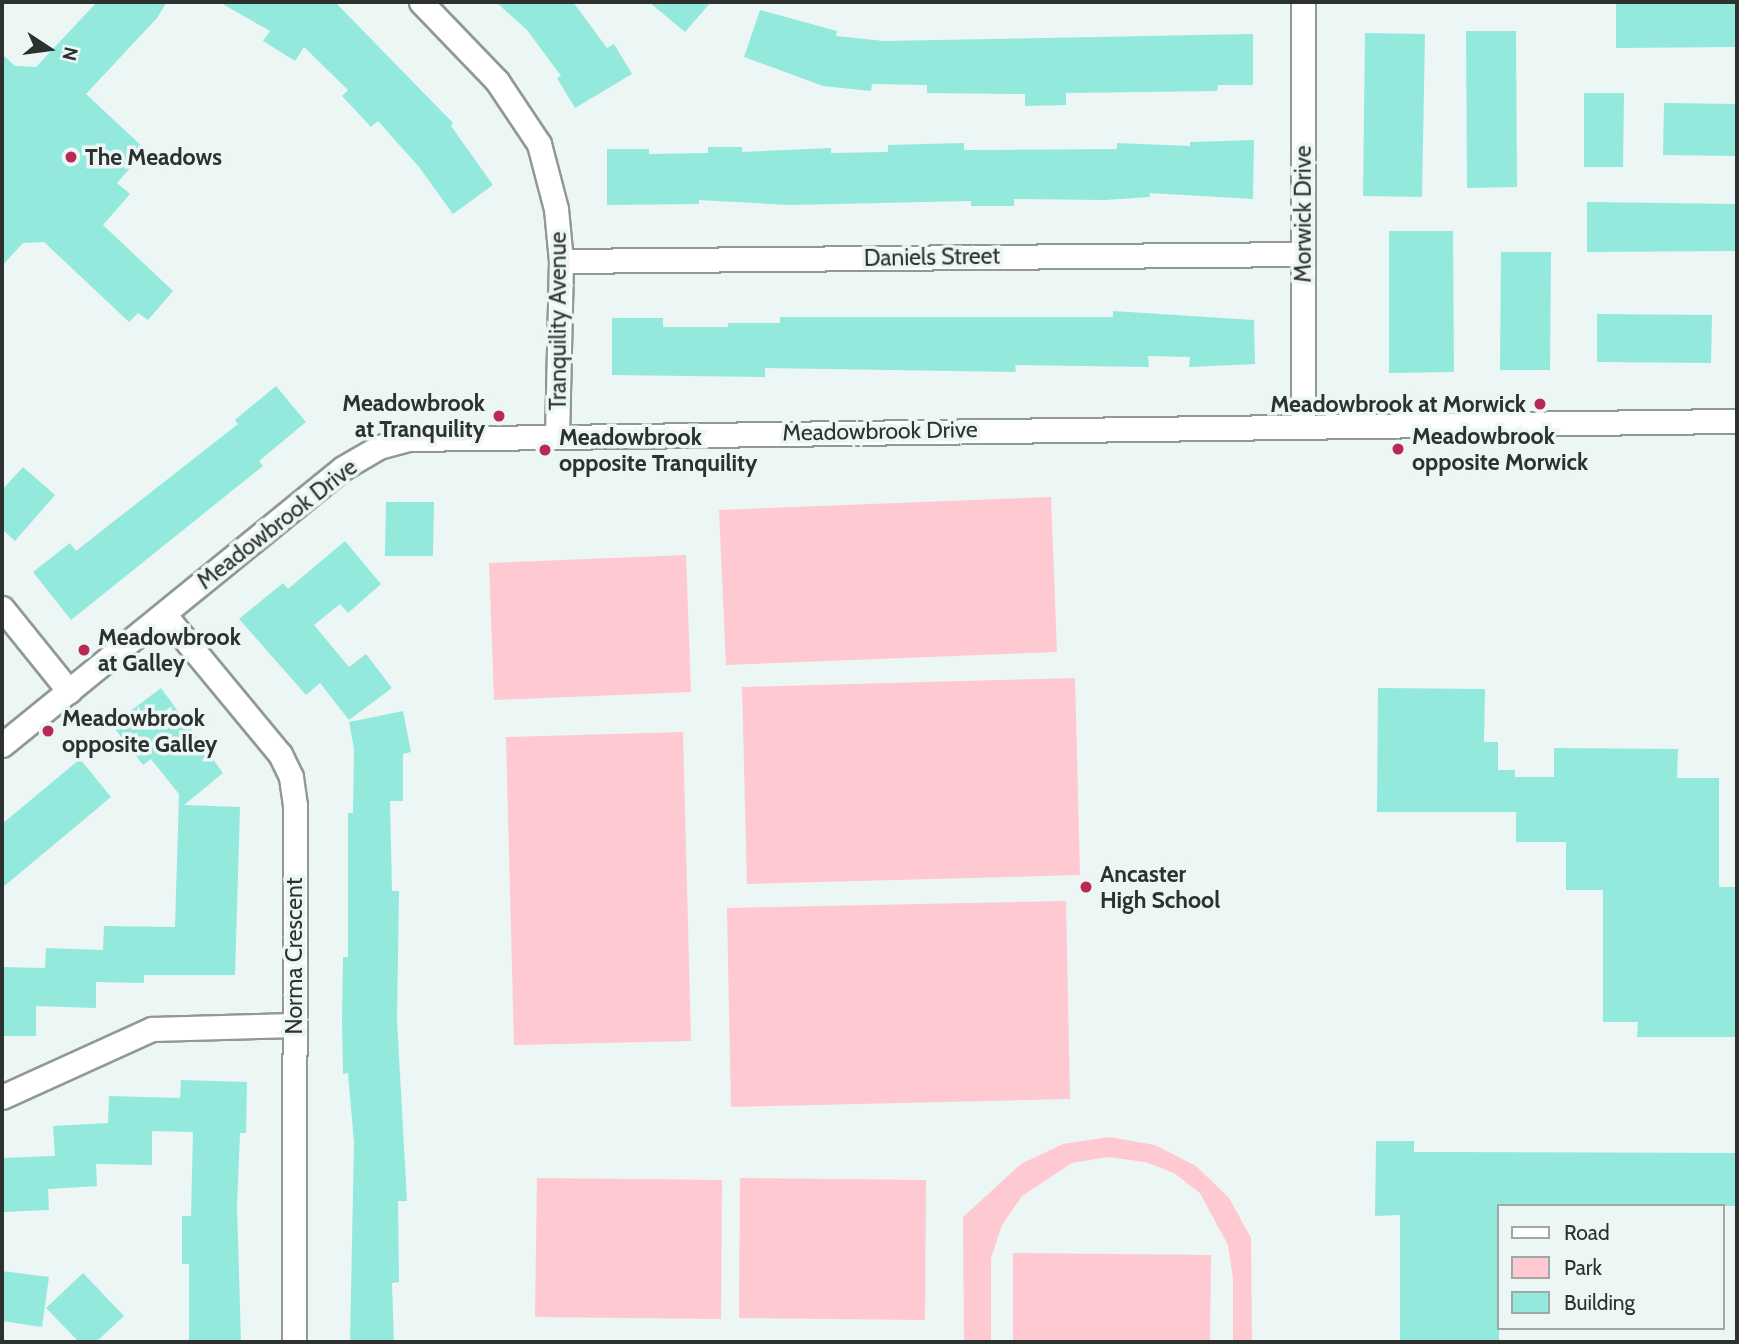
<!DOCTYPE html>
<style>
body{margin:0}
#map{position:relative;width:1739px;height:1344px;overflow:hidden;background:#ecf6f4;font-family:Cabin,sans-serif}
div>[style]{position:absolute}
.green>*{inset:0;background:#fec9d1}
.building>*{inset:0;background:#94e9dd}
.roads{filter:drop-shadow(2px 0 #909998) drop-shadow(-2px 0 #909998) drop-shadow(0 2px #909998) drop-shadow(0 -2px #909998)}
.minor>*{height:23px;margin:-11.5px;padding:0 11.5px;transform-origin:11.5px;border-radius:11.5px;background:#fff}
.dots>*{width:19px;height:19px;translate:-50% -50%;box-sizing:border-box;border:4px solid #ecf6f4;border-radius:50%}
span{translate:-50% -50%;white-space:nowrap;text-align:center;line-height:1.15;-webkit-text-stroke:7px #ecf6f4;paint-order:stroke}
.poi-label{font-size:23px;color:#2d3130;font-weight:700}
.left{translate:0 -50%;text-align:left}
.right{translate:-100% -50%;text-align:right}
.street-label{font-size:23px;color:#2d3130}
.frame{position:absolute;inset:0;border:4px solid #2d3130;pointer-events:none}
.legend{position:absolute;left:1497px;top:1204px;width:228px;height:126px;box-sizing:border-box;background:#ecf6f4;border:2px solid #a0a7a6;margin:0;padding:9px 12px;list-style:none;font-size:21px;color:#2d3130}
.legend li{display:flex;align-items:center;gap:14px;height:35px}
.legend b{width:35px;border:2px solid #a0a7a6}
.north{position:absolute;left:14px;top:14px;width:70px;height:70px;-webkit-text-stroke:5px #ecf6f4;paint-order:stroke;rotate:103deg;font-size:19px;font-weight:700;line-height:28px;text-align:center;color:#2d3130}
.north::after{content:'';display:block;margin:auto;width:24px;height:32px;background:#2d3130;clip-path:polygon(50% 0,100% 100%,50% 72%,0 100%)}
</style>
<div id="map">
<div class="green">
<div style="clip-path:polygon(1051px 497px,1057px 652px,726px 665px,719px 510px)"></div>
<div style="clip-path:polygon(686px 555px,691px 692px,494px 700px,489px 563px)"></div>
<div style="clip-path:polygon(1075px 678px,1080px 875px,747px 884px,742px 687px)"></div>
<div style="clip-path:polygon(683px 732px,691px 1041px,514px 1045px,506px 737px)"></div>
<div style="clip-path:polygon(1066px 901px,1070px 1099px,731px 1107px,727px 908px)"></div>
<div style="clip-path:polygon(1109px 1137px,1155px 1145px,1196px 1166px,1229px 1198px,1251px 1238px,1252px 1342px,1233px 1342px,1233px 1278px,1228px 1245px,1200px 1193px,1174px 1173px,1145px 1162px,1108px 1157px,1072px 1163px,1022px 1196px,1002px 1225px,991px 1258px,991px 1342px,964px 1342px,963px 1217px,1021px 1164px,1063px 1144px)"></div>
<div style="clip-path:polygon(537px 1178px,722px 1180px,721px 1319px,535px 1317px)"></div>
<div style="clip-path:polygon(740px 1178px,926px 1180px,925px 1320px,739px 1318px)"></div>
<div style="clip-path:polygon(1013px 1253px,1211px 1255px,1210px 1342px,1013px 1342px)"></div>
</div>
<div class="building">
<div style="clip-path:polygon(97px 2px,167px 2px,157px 18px,86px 94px,146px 150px,117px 183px,130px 194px,103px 225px,173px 291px,148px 320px,138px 313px,129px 322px,44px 242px,23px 243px,2px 266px,2px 54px,15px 66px,36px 67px)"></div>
<div style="clip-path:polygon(219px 2px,335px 2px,453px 123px,451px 126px,493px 185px,453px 214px,419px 167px,378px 121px,371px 127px,342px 96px,348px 90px,304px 47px,295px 61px,263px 41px,270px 31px)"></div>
<div style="clip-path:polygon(496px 2px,573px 2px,607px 48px,614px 44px,632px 74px,575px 108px,557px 78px,561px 76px,527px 30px)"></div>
<div style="clip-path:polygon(649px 2px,711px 2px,685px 32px)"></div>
<div style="clip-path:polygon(1616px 2px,1737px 2px,1737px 47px,1616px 48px)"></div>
<div style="clip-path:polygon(760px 10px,837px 31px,836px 36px,884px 41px,1253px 34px,1253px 85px,1218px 85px,1217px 91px,1066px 93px,1066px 105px,1025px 106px,1025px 94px,927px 93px,927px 85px,872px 84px,871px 91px,823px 86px,744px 57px)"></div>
<div style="clip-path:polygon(1466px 31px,1516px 31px,1517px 187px,1467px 188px)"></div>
<div style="clip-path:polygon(1365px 33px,1425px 34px,1422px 197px,1363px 196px)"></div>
<div style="clip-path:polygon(1584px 93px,1624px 93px,1623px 167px,1584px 167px)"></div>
<div style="clip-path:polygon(1664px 103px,1737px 104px,1737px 156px,1663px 155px)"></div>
<div style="clip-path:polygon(1254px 140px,1253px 199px,1150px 193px,1150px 197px,1105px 200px,1014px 199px,1014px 206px,971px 206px,971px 201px,790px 205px,699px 200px,699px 204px,607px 205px,607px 149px,649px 149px,649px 154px,708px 153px,708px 147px,742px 147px,742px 152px,831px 148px,831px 153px,888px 152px,888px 145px,964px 143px,964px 150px,1117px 149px,1117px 143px,1190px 146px,1190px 142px)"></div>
<div style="clip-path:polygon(1587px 202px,1737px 204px,1737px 251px,1587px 252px)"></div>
<div style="clip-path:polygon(1389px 231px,1453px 231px,1454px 372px,1389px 373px)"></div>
<div style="clip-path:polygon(1501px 252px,1551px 252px,1550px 370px,1500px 370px)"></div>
<div style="clip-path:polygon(1113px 311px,1254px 320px,1255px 364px,1189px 367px,1190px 357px,1148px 356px,1149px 367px,1015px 365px,1016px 372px,765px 368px,765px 377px,612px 375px,612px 318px,663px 318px,663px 327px,728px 327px,728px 323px,780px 323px,780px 317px,1113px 317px)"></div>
<div style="clip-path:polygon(1597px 314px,1712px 315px,1711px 363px,1597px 362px)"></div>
<div style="clip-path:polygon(276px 386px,306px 422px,259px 461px,263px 466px,71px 620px,33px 572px,70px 543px,76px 551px,238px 424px,235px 420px)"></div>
<div style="clip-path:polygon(23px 467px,55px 495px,15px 541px,2px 529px,2px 490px)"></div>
<div style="clip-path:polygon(386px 502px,434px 502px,433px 556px,385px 556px)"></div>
<div style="clip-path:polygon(345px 541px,381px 584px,348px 613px,340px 604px,314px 625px,349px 667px,366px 654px,392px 688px,349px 720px,320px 683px,306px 695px,239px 619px,283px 583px,288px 589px)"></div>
<div style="clip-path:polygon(161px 688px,223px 773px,184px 805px,240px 807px,235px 975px,144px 975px,144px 983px,96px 982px,96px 1008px,36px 1006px,36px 1036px,2px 1036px,2px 967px,45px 968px,46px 948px,103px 950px,104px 926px,175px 927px,179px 794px,151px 759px,143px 765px,112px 725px)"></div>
<div style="clip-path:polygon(1378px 688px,1485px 689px,1484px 742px,1498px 742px,1498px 770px,1515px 770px,1515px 777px,1554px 777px,1554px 748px,1678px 749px,1677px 778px,1719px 778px,1719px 887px,1735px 887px,1737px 902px,1737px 1037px,1637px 1037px,1638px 1022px,1603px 1022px,1603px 890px,1566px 890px,1566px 842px,1516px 842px,1516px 812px,1377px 812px)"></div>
<div style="clip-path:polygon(403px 711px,411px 752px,403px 754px,403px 801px,390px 801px,392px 891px,399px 891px,397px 1020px,407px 1201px,398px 1201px,399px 1282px,392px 1283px,394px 1342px,350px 1342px,354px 1143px,348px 1073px,343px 1074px,342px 1021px,343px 957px,348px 957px,348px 813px,353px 813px,354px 749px,349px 722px)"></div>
<div style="clip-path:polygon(80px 759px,111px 797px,2px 888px,2px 824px)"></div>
<div style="clip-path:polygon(181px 1080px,247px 1082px,246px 1133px,240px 1133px,237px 1206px,241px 1342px,189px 1342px,189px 1264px,182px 1264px,182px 1216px,191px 1216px,193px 1132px,152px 1131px,152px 1165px,96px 1164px,97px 1186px,48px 1189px,49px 1210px,3px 1212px,2px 1158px,55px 1156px,53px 1126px,108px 1123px,109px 1096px,180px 1098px)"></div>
<div style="clip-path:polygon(1376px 1141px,1414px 1141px,1414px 1152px,1735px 1153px,1735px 1206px,1499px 1206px,1499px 1342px,1400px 1342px,1400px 1215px,1375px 1216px)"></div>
<div style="clip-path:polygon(2px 1271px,49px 1277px,42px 1327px,2px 1321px)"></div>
<div style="clip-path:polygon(83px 1273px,124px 1316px,96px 1342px,79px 1342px,46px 1308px)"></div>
</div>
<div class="roads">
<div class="minor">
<div style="left:421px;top:2px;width:110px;rotate:46.1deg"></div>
<div style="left:497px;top:81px;width:76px;rotate:56.3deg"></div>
<div style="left:539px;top:144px;width:67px;rotate:75.3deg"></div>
<div style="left:556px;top:209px;width:52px;rotate:84.5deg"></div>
<div style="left:561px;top:261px;width:173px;rotate:91.3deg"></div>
<div style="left:561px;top:261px;width:741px;rotate:-0.54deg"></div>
<div style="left:1303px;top:427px;width:425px;rotate:-90deg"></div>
<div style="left:2px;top:608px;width:107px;rotate:51.1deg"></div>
<div style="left:164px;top:614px;width:182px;rotate:50.4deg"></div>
<div style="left:280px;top:754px;width:25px;rotate:64deg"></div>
<div style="left:291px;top:777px;width:28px;rotate:82deg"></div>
<div style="left:295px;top:805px;width:537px;rotate:90.11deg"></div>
<div style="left:2px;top:745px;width:439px;rotate:-39.1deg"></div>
<div style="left:343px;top:468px;width:42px;rotate:-30.3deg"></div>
<div style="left:379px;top:447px;width:30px;rotate:-15deg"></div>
<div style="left:408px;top:439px;width:1329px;rotate:-0.78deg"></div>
<div style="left:2px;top:1097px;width:165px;rotate:-24.4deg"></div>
<div style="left:152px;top:1029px;width:141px;rotate:-1.6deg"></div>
</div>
</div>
<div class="dots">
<div style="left:71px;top:157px;background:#b92954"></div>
<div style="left:1540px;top:404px;background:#b92954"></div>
<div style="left:499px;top:416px;background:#b92954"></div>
<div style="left:1398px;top:449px;background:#b92954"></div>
<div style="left:545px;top:450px;background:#b92954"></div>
<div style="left:84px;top:650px;background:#b92954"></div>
<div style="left:48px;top:731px;background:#b92954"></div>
<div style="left:1086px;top:887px;background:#b92954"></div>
</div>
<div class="poi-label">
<span class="left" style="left:85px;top:157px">The Meadows</span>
<span class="right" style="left:485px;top:416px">Meadowbrook<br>at Tranquility</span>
<span class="right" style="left:1526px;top:404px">Meadowbrook at Morwick</span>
<span class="left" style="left:1412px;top:449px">Meadowbrook<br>opposite Morwick</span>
<span class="left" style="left:559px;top:450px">Meadowbrook<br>opposite Tranquility</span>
<span class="left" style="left:98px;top:650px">Meadowbrook<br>at Galley</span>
<span class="left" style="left:62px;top:731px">Meadowbrook<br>opposite Galley</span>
<span class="left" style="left:1100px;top:887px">Ancaster<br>High School</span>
</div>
<div class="street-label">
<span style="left:1303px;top:214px;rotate:-90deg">Morwick Drive</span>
<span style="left:932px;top:257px;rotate:-1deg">Daniels Street</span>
<span style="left:558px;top:321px;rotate:-90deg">Tranquility Avenue</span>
<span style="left:880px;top:431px;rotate:-1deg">Meadowbrook Drive</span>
<span style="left:277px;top:524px;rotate:-38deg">Meadowbrook Drive</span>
<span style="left:294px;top:956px;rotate:-90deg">Norma Crescent</span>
</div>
<div class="frame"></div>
<ul class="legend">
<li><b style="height:9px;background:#fff"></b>Road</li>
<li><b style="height:19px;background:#fec9d1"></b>Park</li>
<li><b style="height:19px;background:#94e9dd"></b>Building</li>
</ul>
<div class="north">N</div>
</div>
